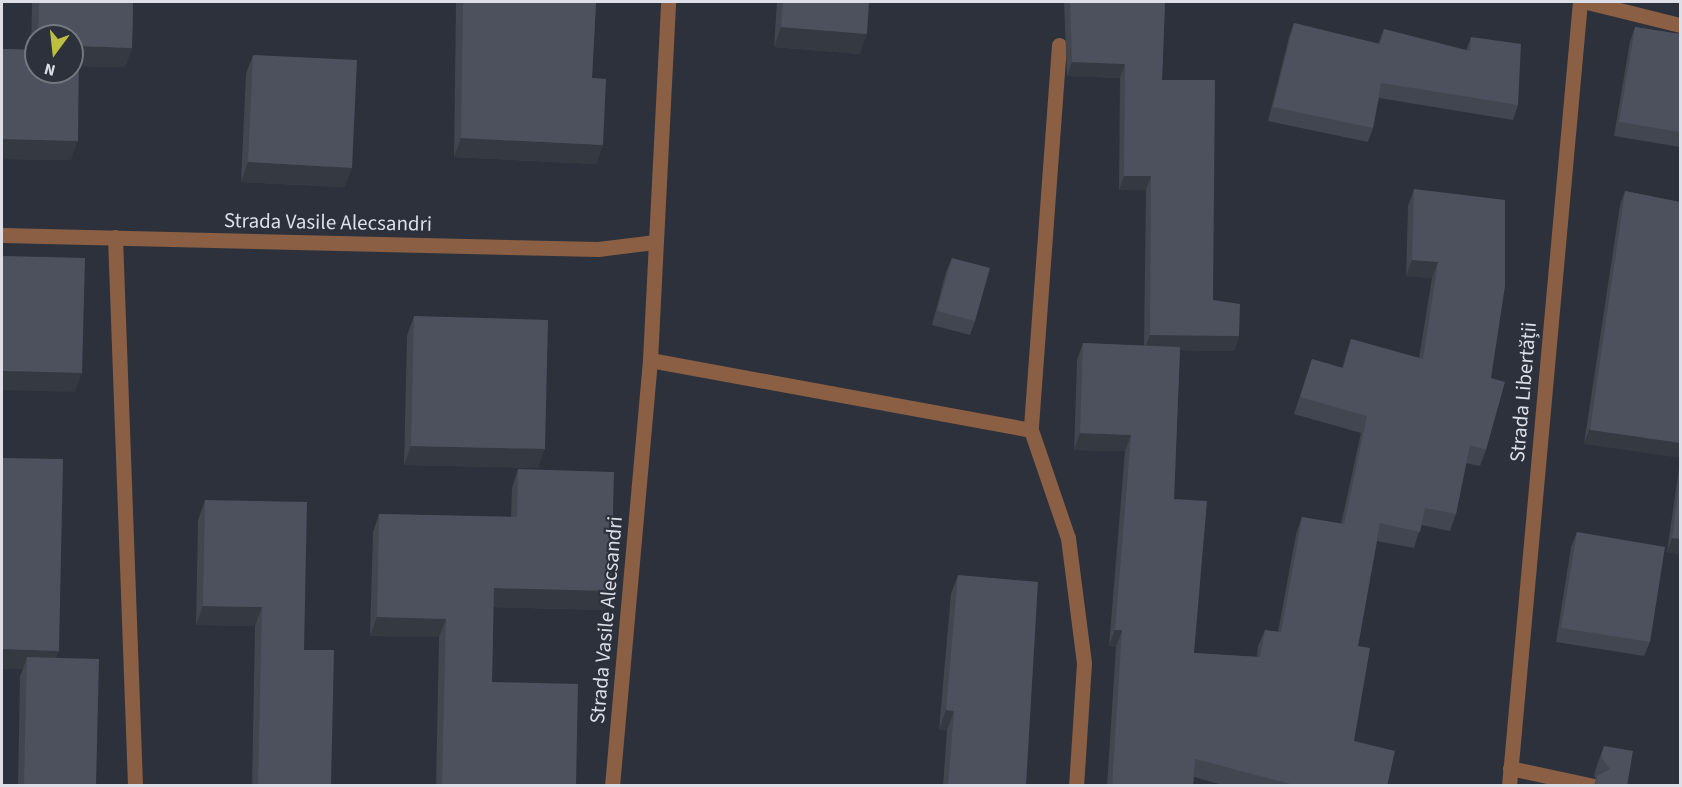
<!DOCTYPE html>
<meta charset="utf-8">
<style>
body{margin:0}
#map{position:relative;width:1682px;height:787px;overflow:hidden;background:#2c313c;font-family:"Source Sans 3",sans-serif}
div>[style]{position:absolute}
.minor>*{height:15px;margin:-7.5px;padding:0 7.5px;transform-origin:7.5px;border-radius:7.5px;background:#8a5f44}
.wall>*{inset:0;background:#414650}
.shaded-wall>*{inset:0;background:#353941}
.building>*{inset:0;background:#4c515d}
span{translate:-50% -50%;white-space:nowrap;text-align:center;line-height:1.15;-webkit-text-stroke:4.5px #2c313c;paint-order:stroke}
.street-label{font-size:21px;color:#dcdfe7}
.frame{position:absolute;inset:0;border:3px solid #dcdfe7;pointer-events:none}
.north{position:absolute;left:24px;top:24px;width:60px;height:60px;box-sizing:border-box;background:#2c313c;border:2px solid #727780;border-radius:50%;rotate:195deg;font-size:16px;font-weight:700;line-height:24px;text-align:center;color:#dcdfe7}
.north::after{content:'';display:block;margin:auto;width:21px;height:27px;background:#bdbf43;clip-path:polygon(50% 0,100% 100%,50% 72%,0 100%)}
</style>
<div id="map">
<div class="minor">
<div style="left:1587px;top:2px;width:96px;rotate:13.9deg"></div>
<div style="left:1059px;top:45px;width:386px;rotate:94.2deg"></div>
<div style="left:1031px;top:430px;width:114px;rotate:71.1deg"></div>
<div style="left:1068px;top:538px;width:126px;rotate:82.7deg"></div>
<div style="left:1084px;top:663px;width:123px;rotate:93.7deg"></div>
<div style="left:2px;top:235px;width:596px;rotate:1.35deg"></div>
<div style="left:598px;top:249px;width:56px;rotate:-7.1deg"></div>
<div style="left:115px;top:237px;width:549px;rotate:87.91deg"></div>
<div style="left:650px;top:360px;width:387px;rotate:10.4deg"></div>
<div style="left:1510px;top:768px;width:86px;rotate:12.1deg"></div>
<div style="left:612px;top:786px;width:428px;rotate:-84.9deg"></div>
<div style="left:650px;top:360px;width:358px;rotate:-87.1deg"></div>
<div style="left:1509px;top:786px;width:787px;rotate:-84.83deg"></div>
</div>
<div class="wall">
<div style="clip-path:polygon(evenodd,32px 2px,133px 2px,132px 48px,125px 67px,79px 66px,71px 160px,2px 159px,2px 49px,31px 50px,32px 2px,36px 36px,72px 36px,36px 72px,36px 36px)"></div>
<div style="clip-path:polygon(456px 2px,596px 2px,592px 78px,603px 145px,596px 164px,454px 157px)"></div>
<div style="clip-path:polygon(777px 2px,869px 2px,860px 54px,774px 47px)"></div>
<div style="clip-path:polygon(1064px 2px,1165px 2px,1162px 80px,1213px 300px,1239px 336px,1234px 351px,1180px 350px,1174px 499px,1194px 653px,1257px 657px,1258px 646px,1265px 630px,1278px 632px,1296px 534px,1302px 517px,1341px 524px,1361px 433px,1294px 414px,1312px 359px,1342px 368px,1351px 339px,1419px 358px,1432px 278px,1406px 276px,1408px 206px,1414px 189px,1491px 378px,1486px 450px,1480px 466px,1466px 463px,1456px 514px,1450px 531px,1421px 525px,1414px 548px,1377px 541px,1358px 646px,1354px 741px,1387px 786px,1226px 786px,1194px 777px,1193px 786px,1107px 786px,1116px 647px,1109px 646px,1125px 451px,1074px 450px,1077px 360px,1083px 343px,1144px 346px,1146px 190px,1119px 190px,1120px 78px,1067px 76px)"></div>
<div style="clip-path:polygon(1294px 23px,1378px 44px,1384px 29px,1466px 51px,1471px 37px,1518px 105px,1513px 120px,1379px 98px,1373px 128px,1368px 142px,1268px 121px,1289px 37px)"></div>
<div style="clip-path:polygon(1635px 27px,1680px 34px,1680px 147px,1614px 136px,1630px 41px)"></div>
<div style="clip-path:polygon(253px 55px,345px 187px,241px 182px,246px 74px)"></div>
<div style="clip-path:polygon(1625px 191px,1680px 202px,1584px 444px,1620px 205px)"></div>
<div style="clip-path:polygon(952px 258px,975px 321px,970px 335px,932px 325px,946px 272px)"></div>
<div style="clip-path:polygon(414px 316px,538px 468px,404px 465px,407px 336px)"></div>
<div style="clip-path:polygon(2px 458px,56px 658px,96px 786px,18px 786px,20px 676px,23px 669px,2px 669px)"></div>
<div style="clip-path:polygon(1680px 461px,1680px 554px,1667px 552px)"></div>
<div style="clip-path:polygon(518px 469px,605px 610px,493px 607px,492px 682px,576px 786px,436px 786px,439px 637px,370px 636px,373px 532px,379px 514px,511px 517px,512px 488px)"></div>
<div style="clip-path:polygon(205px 500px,304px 650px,331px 786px,252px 786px,255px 626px,196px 625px,198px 520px)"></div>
<div style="clip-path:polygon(1577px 532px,1650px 642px,1644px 656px,1556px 642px,1571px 547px)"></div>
<div style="clip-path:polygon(958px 575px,1026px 786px,943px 786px,947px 730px,939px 730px,951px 594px)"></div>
<div style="clip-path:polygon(1604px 746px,1627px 786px,1594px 786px,1596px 779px,1594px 776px,1597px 765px)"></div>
</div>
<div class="shaded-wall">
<div style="clip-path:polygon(781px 27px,867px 34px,860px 54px,774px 47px)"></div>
<div style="clip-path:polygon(79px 46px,132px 48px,125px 67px,72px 66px)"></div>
<div style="clip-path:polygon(1072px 62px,1125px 64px,1120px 78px,1067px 76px)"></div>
<div style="clip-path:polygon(461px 138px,603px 145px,596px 164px,454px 157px)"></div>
<div style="clip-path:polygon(2px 139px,78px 141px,71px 160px,2px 159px)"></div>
<div style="clip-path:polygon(248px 162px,352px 168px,345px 187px,241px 182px)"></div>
<div style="clip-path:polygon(1124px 176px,1151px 176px,1146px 190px,1119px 190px)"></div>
<div style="clip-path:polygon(1412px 260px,1438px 262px,1432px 278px,1406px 276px)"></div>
<div style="clip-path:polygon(1150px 335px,1239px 336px,1234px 351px,1144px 350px)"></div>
<div style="clip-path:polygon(2px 371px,82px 373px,75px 392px,2px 390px)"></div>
<div style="clip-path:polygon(1590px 430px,1680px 443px,1680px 458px,1584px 444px)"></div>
<div style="clip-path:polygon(1080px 433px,1131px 435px,1125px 451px,1074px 450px)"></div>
<div style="clip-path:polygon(411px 446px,545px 449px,538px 468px,404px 465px)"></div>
<div style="clip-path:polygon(1672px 538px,1680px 539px,1680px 554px,1667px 552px)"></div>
<div style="clip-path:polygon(494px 588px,611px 591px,605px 610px,487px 607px)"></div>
<div style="clip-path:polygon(203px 606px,262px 607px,255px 626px,196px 625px)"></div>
<div style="clip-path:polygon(377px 617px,446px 619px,439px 637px,370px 636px)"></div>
<div style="clip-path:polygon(1115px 630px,1122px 630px,1116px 647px,1109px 646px)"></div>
<div style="clip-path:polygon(2px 649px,59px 651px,51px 670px,27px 657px,23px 669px,2px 669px)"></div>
<div style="clip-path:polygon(946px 710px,954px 711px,947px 730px,939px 730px)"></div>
</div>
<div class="building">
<div style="clip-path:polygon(39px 2px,133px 2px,132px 48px,79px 46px,78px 141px,2px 139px,2px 49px,36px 50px,36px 72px,72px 72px,72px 36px,38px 36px)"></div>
<div style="clip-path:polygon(463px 2px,596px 2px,592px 78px,606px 79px,603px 145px,461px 138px)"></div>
<div style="clip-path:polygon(783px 2px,869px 2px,867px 34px,781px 27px)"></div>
<div style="clip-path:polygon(1070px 2px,1165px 2px,1162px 80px,1215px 80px,1213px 300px,1240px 304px,1239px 336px,1150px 335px,1151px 176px,1124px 176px,1125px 64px,1072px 62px)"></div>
<div style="clip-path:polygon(1294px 23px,1380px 44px,1384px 29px,1470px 51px,1471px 37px,1521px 44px,1518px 105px,1381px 83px,1373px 128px,1273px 107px)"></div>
<div style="clip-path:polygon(1635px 27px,1680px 34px,1680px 132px,1619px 122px)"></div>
<div style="clip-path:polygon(253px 55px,357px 60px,352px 168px,248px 162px)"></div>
<div style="clip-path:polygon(1414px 189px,1505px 200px,1505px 286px,1491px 378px,1505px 382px,1486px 450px,1470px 445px,1456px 514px,1425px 508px,1420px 532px,1380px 523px,1358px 646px,1370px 648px,1354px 741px,1395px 751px,1387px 786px,1298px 786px,1195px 759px,1193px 786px,1112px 786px,1122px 630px,1115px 630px,1131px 435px,1080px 433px,1083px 343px,1180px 347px,1174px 499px,1207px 501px,1194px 653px,1260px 657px,1265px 630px,1281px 632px,1302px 517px,1344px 524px,1367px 416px,1300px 397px,1312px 359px,1343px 368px,1351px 339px,1423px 359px,1438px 262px,1412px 260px)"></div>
<div style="clip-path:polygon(1625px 191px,1680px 202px,1680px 443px,1590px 430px)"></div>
<div style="clip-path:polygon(2px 256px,85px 258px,82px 373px,2px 371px)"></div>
<div style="clip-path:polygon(952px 258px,990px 268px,975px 321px,937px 311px)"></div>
<div style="clip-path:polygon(414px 316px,548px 320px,545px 449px,411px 446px)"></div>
<div style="clip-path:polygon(2px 458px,63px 459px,59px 651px,2px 649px)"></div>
<div style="clip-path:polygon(518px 469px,614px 472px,611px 591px,494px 588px,492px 682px,578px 684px,576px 786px,442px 786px,446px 619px,377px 617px,379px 514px,517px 517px)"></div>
<div style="clip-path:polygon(1680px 479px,1680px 539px,1672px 538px)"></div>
<div style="clip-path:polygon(205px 500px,307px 502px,304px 650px,334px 650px,331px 786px,258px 786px,262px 607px,203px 606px)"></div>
<div style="clip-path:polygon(1577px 532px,1665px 547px,1650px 642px,1561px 628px)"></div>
<div style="clip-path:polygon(958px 575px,1038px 582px,1026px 786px,948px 786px,954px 711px,946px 710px)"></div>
<div style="clip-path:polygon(27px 657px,99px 659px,96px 786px,24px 786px)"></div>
<div style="clip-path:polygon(1604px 746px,1633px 751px,1627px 786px,1595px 786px,1597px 776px,1610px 769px,1601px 757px)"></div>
</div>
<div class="street-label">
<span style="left:328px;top:222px;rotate:1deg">Strada Vasile Alecsandri</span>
<span style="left:1523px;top:392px;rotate:-85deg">Strada Libertății</span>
<span style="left:606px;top:620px;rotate:-85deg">Strada Vasile Alecsandri</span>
</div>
<div class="frame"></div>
<div class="north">N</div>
</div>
